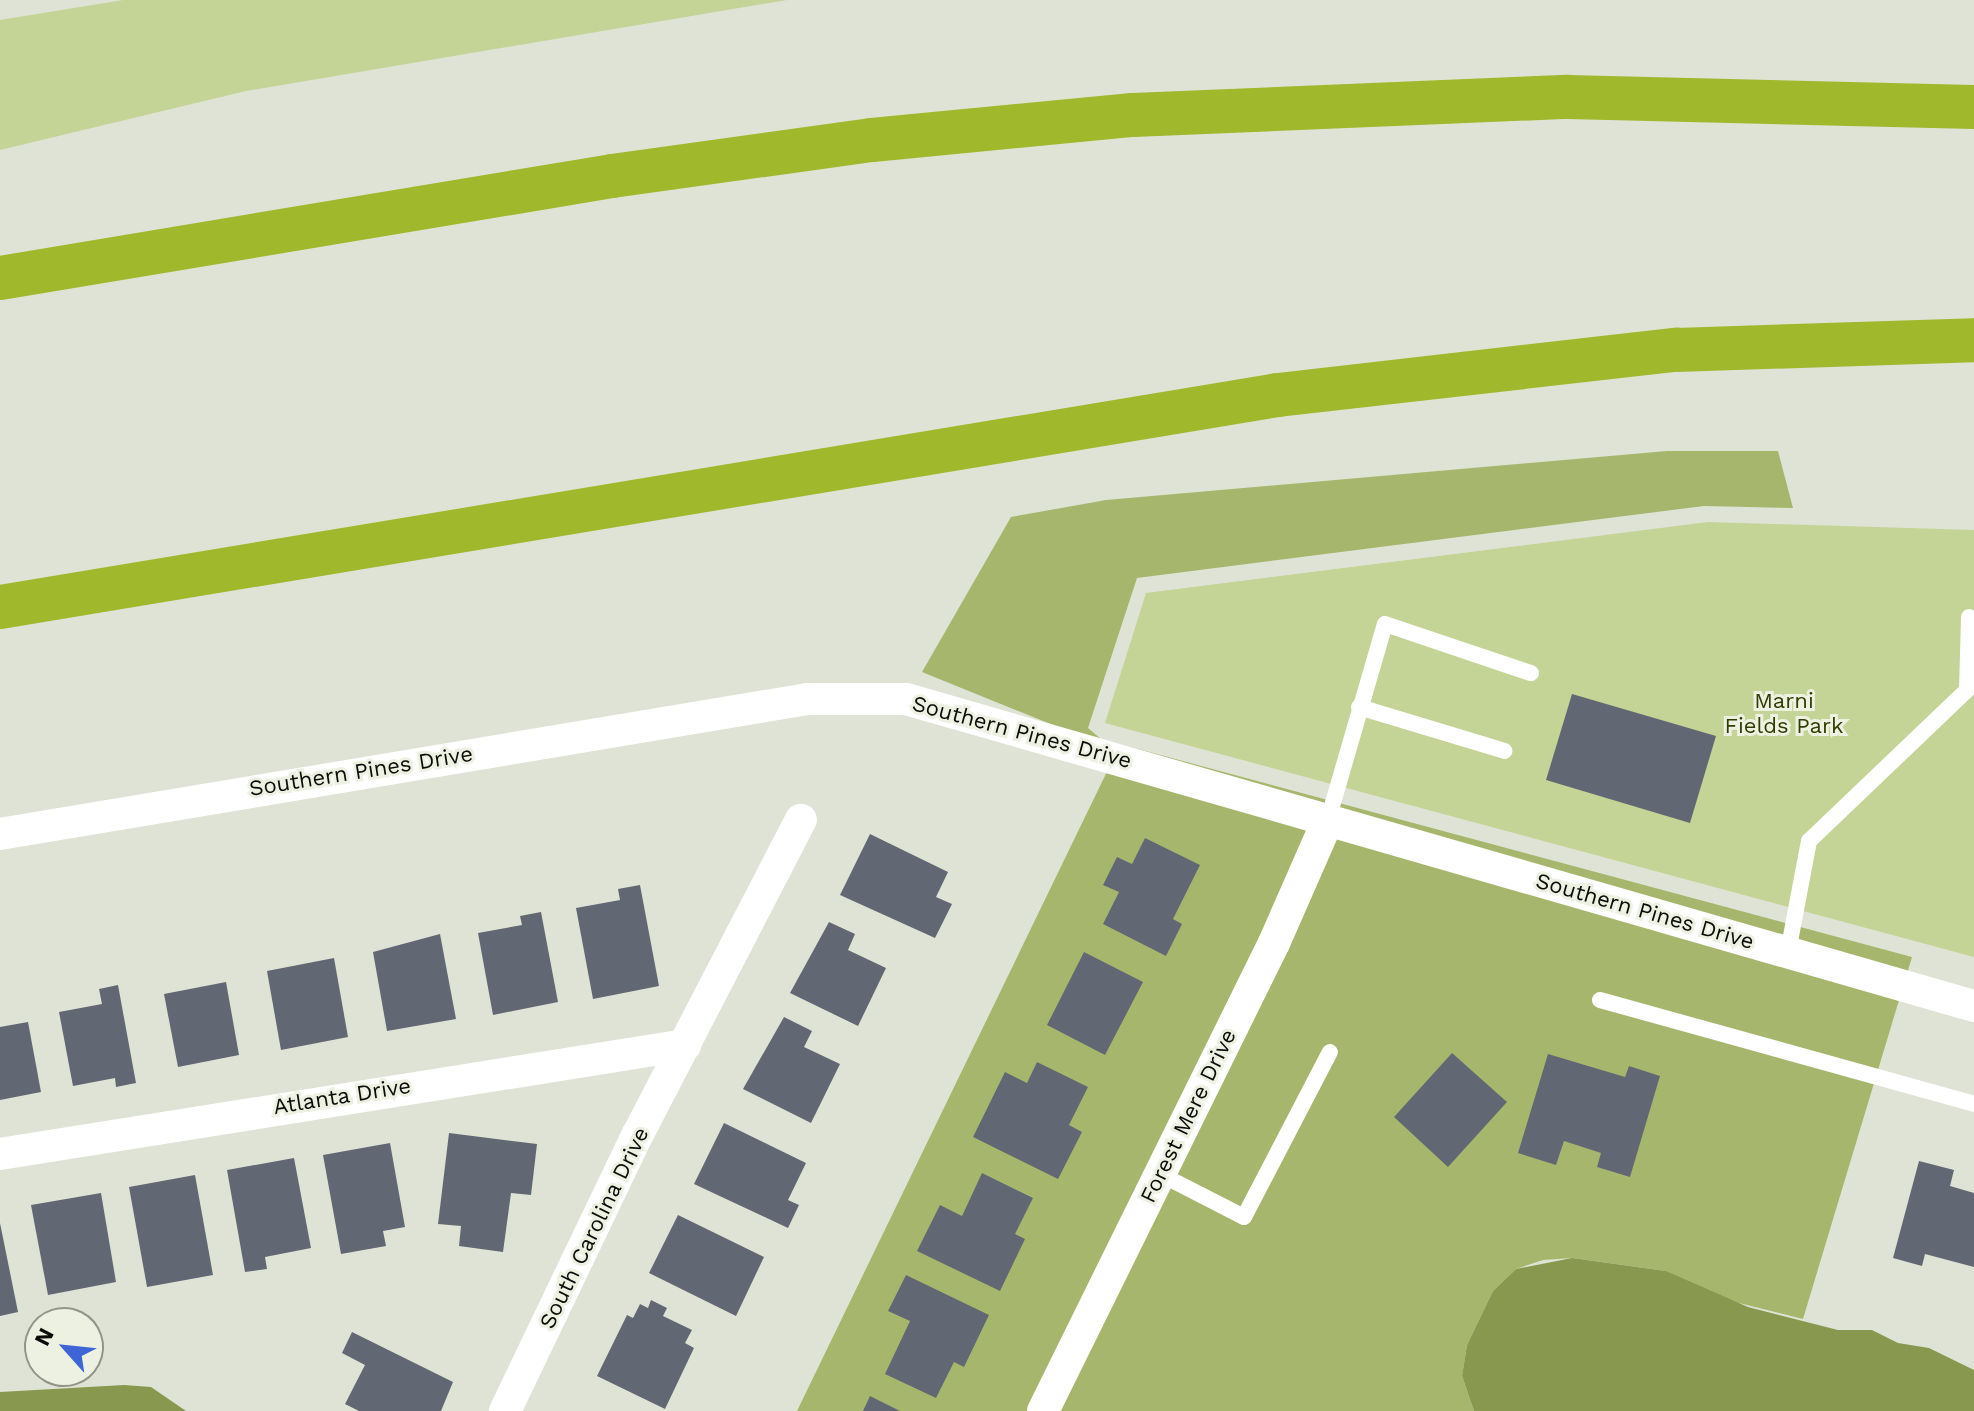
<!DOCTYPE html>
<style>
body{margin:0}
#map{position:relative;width:1974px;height:1411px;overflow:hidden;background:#dfe3d5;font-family:"Work Sans",sans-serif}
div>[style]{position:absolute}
.green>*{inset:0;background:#c4d496}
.forest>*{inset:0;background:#a6b76d}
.water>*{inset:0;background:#88994f}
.building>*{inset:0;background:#626873}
.service>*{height:16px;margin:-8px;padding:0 8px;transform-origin:8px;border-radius:8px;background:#fff}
.minor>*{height:32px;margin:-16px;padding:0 16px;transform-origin:16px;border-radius:16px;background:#fff}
.motorway>*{height:44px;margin:-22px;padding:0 22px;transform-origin:22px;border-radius:22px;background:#9fb82c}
span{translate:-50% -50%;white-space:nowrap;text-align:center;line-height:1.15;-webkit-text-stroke:6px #edf1e2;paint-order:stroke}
.park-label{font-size:22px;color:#323c01}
.street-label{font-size:22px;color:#0b0c08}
.north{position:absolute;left:24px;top:1307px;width:80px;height:80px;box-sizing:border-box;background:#edf1e2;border:2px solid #93958b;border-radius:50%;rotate:297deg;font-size:22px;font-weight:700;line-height:32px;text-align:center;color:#0b0c08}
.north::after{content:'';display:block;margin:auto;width:28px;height:36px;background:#3e64d6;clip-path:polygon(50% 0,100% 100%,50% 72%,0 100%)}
</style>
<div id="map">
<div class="green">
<div style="clip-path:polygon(123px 0,787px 0,246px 91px,0 150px,0 20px)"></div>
<div style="clip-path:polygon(1708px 522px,1974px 530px,1974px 957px,1105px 723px,1146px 593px)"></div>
</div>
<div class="forest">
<div style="clip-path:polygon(1667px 451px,1778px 451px,1793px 508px,1704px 506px,1137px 578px,1088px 728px,1101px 739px,1912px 957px,1803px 1319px,1719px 1298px,1666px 1271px,1572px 1258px,1543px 1260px,1516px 1269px,1493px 1291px,1467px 1345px,1462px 1376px,1474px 1411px,797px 1411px,1117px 751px,922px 672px,1011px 517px,1106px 500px)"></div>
</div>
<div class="water">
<div style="clip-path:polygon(1572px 1258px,1666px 1271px,1748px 1307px,1838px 1330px,1872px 1330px,1898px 1343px,1929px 1348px,1974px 1370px,1974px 1411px,1474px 1411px,1462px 1376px,1467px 1345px,1493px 1291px,1516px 1269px)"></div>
<div style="clip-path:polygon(124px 1385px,151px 1387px,186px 1411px,0 1411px,0 1392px)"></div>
</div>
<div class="building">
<div style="clip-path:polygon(1572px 694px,1716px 736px,1690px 823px,1546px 780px)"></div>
<div style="clip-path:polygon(870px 834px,948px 872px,936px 897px,952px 904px,935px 938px,840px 895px)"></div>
<div style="clip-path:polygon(1145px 838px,1200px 865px,1173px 919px,1182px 924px,1166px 956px,1103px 924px,1119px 892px,1103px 885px,1117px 857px,1132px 864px)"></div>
<div style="clip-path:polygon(640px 885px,659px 986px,593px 999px,576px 908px,620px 900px,618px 889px)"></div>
<div style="clip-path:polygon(541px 912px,558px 1002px,493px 1015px,478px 933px,522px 925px,520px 916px)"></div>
<div style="clip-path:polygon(829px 922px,855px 934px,848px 950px,886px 968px,858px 1026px,790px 993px)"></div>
<div style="clip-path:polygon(440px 934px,456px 1019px,387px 1031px,373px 952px)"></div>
<div style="clip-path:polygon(1084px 952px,1143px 982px,1105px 1055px,1047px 1025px)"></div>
<div style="clip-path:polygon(334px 958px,348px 1037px,281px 1050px,267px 971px)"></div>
<div style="clip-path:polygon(226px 982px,239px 1055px,178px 1067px,164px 994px)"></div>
<div style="clip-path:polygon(118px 985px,136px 1083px,116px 1087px,115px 1078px,73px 1086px,59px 1012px,102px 1004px,99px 989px)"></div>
<div style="clip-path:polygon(784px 1017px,812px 1031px,804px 1047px,840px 1064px,811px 1123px,743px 1089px)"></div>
<div style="clip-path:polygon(28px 1022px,41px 1092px,0 1100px,0 1027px)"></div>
<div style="clip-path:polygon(1452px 1053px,1507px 1102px,1448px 1167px,1394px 1117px)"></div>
<div style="clip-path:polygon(1548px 1054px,1625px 1077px,1629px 1066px,1660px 1076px,1630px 1177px,1597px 1167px,1601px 1153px,1564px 1141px,1556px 1165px,1518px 1153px)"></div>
<div style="clip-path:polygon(1037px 1062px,1088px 1087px,1069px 1125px,1082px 1132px,1058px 1179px,973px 1137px,1005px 1072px,1027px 1083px)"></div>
<div style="clip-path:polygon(724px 1123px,806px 1163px,788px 1200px,799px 1205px,788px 1228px,694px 1184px)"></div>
<div style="clip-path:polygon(449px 1133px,537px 1144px,531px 1195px,511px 1193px,503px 1252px,459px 1246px,461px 1226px,438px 1224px)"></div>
<div style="clip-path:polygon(390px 1143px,405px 1227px,383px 1231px,386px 1246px,341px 1254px,323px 1155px)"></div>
<div style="clip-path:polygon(294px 1158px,311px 1248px,265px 1257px,267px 1269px,245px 1272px,227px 1170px)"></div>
<div style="clip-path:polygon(1919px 1161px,1954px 1170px,1950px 1186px,1974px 1193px,1974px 1267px,1925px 1254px,1922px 1266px,1893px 1258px)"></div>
<div style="clip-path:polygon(982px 1173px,1033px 1198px,1015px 1234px,1025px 1239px,1000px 1291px,917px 1251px,940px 1205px,962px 1216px)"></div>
<div style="clip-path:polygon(195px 1175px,213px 1275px,147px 1287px,129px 1187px)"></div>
<div style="clip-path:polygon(101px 1193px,116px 1282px,48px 1295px,31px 1205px)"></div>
<div style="clip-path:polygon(678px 1215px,764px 1257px,736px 1316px,649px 1273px)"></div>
<div style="clip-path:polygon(0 1223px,18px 1312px,0 1316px)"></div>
<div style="clip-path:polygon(906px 1275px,989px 1315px,964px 1367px,954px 1362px,936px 1398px,885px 1374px,910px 1321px,888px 1311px)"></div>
<div style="clip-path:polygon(651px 1300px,667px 1308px,663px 1316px,692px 1330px,685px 1343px,694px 1348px,665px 1409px,597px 1376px,627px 1315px,633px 1318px,640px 1304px,648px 1308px)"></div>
<div style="clip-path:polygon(352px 1332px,453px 1382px,441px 1411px,359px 1411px,345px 1404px,365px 1365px,342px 1353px)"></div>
<div style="clip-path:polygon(870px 1396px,900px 1411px,863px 1411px)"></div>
</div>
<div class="service">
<div style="left:1359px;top:707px;width:152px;rotate:16.8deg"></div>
<div style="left:1328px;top:820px;width:204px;rotate:-73.8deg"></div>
<div style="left:1385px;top:624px;width:154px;rotate:18.6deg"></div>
<div style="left:1788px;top:952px;width:113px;rotate:-79.3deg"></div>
<div style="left:1809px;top:841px;width:219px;rotate:-43.7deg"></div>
<div style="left:1967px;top:690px;width:73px;rotate:-88.4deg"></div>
<div style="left:1600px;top:1000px;width:388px;rotate:15.5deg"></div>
<div style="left:1160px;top:1174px;width:94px;rotate:27.1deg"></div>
<div style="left:1244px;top:1217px;width:186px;rotate:-62.5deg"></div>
</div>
<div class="minor">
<div style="left:0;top:834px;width:819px;rotate:-9.49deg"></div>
<div style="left:808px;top:699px;width:98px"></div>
<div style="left:906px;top:699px;width:1111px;rotate:16.04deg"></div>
<div style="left:0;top:1154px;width:694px;rotate:-9.04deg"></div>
<div style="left:505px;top:1411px;width:307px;rotate:-64.4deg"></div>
<div style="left:638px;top:1134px;width:354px;rotate:-62.6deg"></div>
<div style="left:1043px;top:1411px;width:522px;rotate:-63.73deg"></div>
<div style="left:1274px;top:943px;width:134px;rotate:-66.3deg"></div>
</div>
<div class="motorway">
<div style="left:0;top:278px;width:620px;rotate:-9.46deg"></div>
<div style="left:612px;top:176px;width:262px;rotate:-7.9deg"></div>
<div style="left:872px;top:140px;width:262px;rotate:-5.5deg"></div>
<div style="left:1133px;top:115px;width:435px;rotate:-2.4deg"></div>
<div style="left:1568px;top:97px;width:406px;rotate:1.4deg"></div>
<div style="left:0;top:607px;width:1295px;rotate:-9.42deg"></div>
<div style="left:1278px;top:395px;width:401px;rotate:-6.5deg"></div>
<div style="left:1676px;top:350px;width:298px;rotate:-1.9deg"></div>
</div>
<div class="park-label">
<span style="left:1784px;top:713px">Marni<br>Fields Park</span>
</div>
<div class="street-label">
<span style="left:1022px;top:732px;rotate:15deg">Southern Pines Drive</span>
<span style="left:361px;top:771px;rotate:-9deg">Southern Pines Drive</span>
<span style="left:1645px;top:911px;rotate:16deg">Southern Pines Drive</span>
<span style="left:342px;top:1096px;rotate:-9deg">Atlanta Drive</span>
<span style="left:1188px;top:1116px;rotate:-64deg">Forest Mere Drive</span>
<span style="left:594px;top:1228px;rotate:-64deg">South Carolina Drive</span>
</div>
<div class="north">N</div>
</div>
